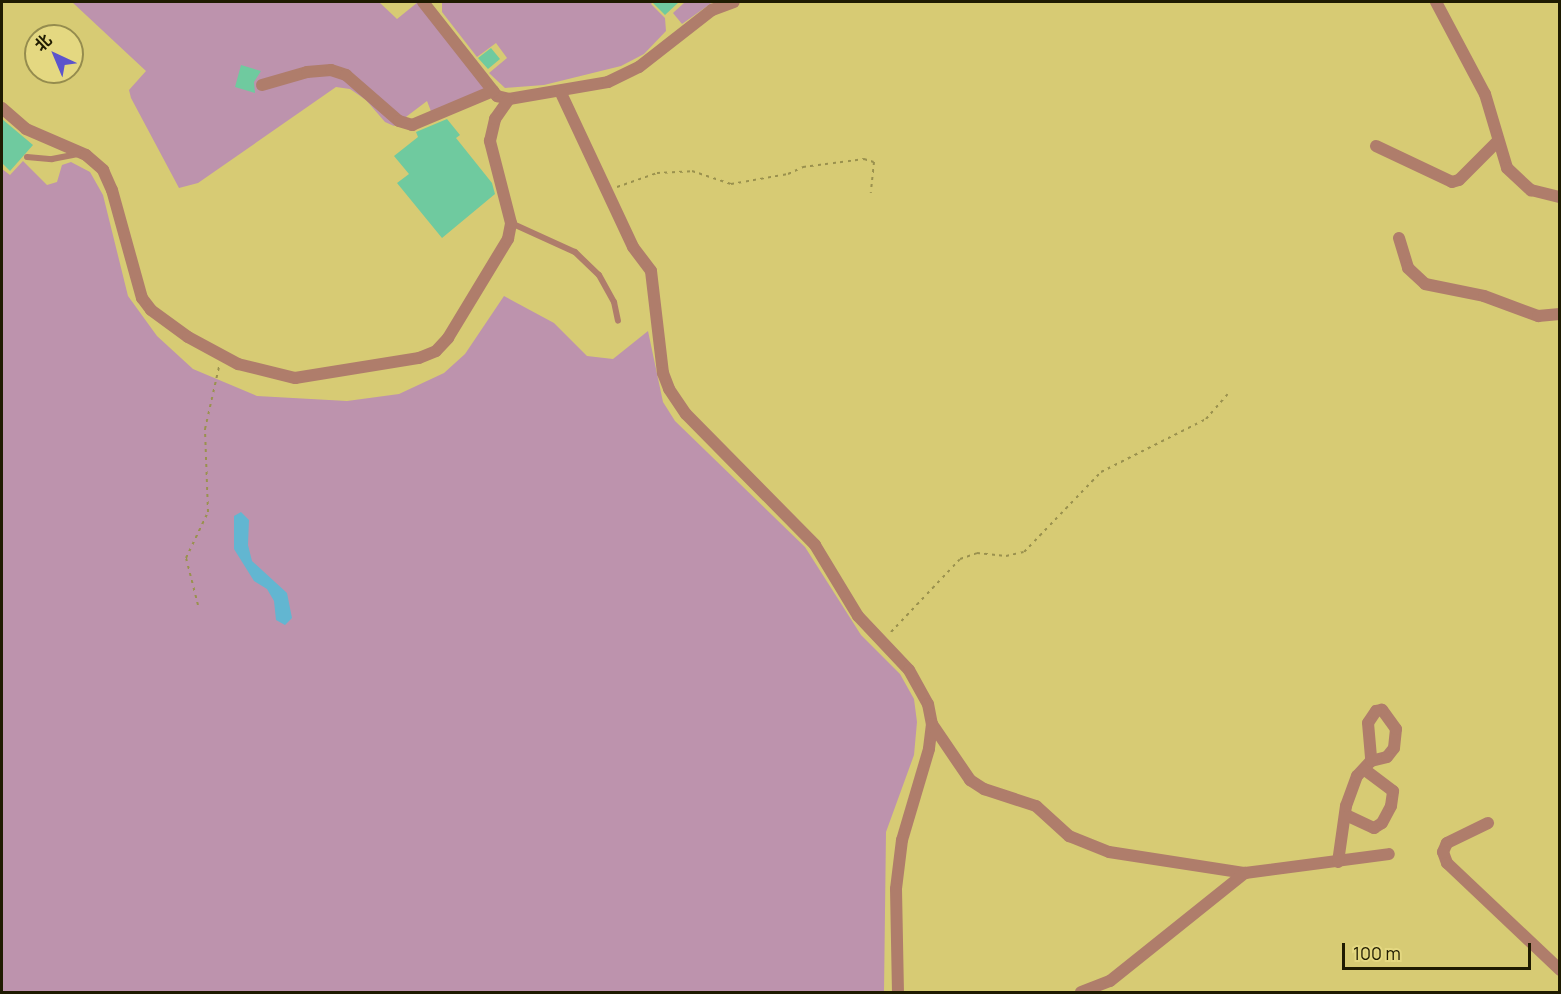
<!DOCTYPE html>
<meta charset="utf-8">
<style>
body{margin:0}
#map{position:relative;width:1561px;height:994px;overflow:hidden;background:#d7cb74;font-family:Manrope,"Noto Sans SC",sans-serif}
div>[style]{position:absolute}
.green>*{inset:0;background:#bd93ad}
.water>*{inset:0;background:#62b6d1}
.building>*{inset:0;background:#6fca9f}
.path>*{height:2px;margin-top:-1px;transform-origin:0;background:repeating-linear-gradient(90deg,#9a914e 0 3px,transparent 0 7.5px)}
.lane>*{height:6px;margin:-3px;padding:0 3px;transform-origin:3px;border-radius:3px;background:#af7d6b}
.street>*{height:12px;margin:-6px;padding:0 6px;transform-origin:6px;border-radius:6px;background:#af7d6b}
span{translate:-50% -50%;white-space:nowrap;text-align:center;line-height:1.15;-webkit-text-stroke:5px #e4d881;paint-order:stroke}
.frame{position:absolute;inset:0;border:3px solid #1f1b01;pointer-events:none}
.north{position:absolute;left:24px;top:24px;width:60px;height:60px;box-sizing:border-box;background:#e4d881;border:2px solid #958c4e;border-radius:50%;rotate:316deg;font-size:16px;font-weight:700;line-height:24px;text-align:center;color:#1f1b01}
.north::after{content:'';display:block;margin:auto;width:21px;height:27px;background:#5c54cc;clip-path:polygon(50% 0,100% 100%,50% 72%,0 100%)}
.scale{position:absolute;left:1342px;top:943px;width:189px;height:27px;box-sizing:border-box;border:3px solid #1f1b01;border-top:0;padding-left:8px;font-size:18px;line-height:21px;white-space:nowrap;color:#1f1b01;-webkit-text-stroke:4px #e4d881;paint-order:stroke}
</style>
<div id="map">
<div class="green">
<div style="clip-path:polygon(72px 2px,379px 2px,397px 19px,418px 2px,486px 89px,432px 114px,427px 101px,394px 126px,385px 122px,366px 100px,350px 89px,336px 87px,198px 183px,179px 188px,131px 98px,129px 90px,146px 71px)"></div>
<div style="clip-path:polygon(442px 2px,653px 2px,651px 4px,665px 18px,666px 31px,644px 54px,621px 66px,544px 85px,505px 88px,489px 73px,507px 58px,496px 43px,477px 57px,442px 12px)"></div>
<div style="clip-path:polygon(685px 2px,713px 2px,682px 24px,673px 13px)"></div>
<div style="clip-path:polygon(23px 161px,47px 185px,57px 182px,62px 165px,71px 162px,90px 172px,103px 195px,128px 296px,157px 336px,193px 369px,257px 396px,347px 401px,399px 394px,444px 373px,465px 354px,504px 296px,554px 323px,587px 356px,613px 359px,648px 331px,663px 402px,675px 421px,805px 547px,861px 635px,900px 674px,914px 699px,917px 722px,914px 755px,886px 832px,884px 992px,2px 992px,2px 169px,10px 175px)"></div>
</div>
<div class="water">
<div style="clip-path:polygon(241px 512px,249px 520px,248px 545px,252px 561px,287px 593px,292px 618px,285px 625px,276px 620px,274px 601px,267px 589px,254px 581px,234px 549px,234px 516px)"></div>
</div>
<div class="building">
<div style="clip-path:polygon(652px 2px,679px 2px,665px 15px)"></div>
<div style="clip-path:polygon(491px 48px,500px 59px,488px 69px,478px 58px)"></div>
<div style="clip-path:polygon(241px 65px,261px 71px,254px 82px,255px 93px,235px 87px)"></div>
<div style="clip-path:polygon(2px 119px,33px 145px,10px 171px,2px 163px)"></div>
<div style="clip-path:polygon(447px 119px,460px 135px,456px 138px,492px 183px,495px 194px,442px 238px,397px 183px,409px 174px,394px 156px,418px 137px,416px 132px)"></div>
</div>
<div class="path">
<div style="left:617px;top:187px;width:42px;rotate:-19.3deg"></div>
<div style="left:657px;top:173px;width:35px;rotate:-3deg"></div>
<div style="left:692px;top:171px;width:41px;rotate:18.4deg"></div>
<div style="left:731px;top:184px;width:58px;rotate:-10deg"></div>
<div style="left:788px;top:174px;width:17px;rotate:-25deg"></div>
<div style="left:803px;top:167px;width:62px;rotate:-7.5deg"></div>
<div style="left:864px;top:159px;width:10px;rotate:17deg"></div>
<div style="left:874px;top:162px;width:31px;rotate:96deg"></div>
<div style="left:198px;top:605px;width:49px;rotate:-104.3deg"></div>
<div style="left:186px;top:558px;width:51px;rotate:-64.4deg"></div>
<div style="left:208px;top:512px;width:83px;rotate:-92.1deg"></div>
<div style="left:205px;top:429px;width:64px;rotate:-77.3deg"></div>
<div style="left:891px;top:632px;width:100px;rotate:-46.6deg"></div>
<div style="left:960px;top:559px;width:18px;rotate:-19deg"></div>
<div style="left:977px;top:553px;width:29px;rotate:6deg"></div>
<div style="left:1006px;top:556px;width:18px;rotate:-13deg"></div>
<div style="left:1024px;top:552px;width:111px;rotate:-46.1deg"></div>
<div style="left:1101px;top:472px;width:118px;rotate:-26.8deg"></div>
<div style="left:1206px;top:419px;width:33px;rotate:-49deg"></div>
</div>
<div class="lane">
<div style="left:27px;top:157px;width:25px;rotate:5deg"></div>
<div style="left:52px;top:159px;width:25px;rotate:-11deg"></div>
<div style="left:511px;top:223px;width:70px;rotate:24.4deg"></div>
<div style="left:575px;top:252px;width:33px;rotate:44deg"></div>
<div style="left:599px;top:275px;width:31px;rotate:61deg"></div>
<div style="left:614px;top:302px;width:19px;rotate:78deg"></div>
</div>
<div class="street">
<div style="left:423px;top:2px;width:120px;rotate:51.8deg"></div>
<div style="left:497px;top:96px;width:12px;rotate:14deg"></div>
<div style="left:509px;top:99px;width:100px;rotate:-9.7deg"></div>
<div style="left:608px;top:82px;width:34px;rotate:-26deg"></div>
<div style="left:639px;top:67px;width:93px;rotate:-38deg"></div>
<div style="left:712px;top:10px;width:23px;rotate:-20deg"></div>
<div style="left:1436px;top:2px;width:104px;rotate:62deg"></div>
<div style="left:1485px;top:94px;width:77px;rotate:73.4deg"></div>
<div style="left:1507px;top:168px;width:33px;rotate:43deg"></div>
<div style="left:1531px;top:190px;width:30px;rotate:14deg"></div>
<div style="left:262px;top:85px;width:47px;rotate:-16.1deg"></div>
<div style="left:307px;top:72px;width:24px;rotate:-5deg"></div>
<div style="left:331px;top:70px;width:16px;rotate:18deg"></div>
<div style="left:346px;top:75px;width:70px;rotate:41deg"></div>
<div style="left:399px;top:121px;width:14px;rotate:17deg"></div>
<div style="left:412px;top:125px;width:88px;rotate:-22.8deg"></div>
<div style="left:560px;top:91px;width:172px;rotate:64.9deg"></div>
<div style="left:633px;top:247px;width:30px;rotate:53deg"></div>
<div style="left:651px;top:271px;width:103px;rotate:83.3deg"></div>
<div style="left:663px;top:373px;width:17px;rotate:69deg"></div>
<div style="left:669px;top:389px;width:30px;rotate:56deg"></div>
<div style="left:686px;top:414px;width:184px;rotate:45.4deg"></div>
<div style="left:815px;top:545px;width:83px;rotate:58.8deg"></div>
<div style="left:858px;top:616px;width:74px;rotate:46.6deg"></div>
<div style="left:909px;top:670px;width:39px;rotate:61deg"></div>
<div style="left:928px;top:704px;width:20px;rotate:79deg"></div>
<div style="left:932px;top:724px;width:25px;rotate:97deg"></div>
<div style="left:929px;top:749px;width:95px;rotate:106.5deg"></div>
<div style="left:902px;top:840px;width:49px;rotate:97deg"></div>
<div style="left:896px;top:889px;width:103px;rotate:88.9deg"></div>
<div style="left:2px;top:108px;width:32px;rotate:41deg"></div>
<div style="left:26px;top:129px;width:65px;rotate:23.4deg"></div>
<div style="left:86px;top:155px;width:23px;rotate:41deg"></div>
<div style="left:103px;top:170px;width:22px;rotate:66deg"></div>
<div style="left:112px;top:190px;width:112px;rotate:74.5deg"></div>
<div style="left:142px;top:298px;width:15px;rotate:53deg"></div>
<div style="left:151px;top:310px;width:46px;rotate:36.1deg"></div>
<div style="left:188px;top:337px;width:57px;rotate:28.4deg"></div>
<div style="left:238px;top:364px;width:59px;rotate:13.8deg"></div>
<div style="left:295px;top:378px;width:126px;rotate:-9.2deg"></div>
<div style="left:419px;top:358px;width:18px;rotate:-22deg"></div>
<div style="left:436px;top:351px;width:18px;rotate:-47deg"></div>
<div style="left:448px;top:338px;width:116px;rotate:-58.8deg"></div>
<div style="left:508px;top:239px;width:16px;rotate:-79deg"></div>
<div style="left:511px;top:223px;width:85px;rotate:-104.4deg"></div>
<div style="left:490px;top:141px;width:23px;rotate:-77deg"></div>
<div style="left:495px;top:119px;width:24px;rotate:-55deg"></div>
<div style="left:1376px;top:146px;width:84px;rotate:25.3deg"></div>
<div style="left:1452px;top:182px;width:7px;rotate:-16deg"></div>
<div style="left:1459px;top:180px;width:55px;rotate:-45deg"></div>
<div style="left:1399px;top:238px;width:31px;rotate:73deg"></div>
<div style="left:1408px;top:268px;width:23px;rotate:43deg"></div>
<div style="left:1425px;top:284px;width:60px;rotate:11.5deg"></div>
<div style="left:1484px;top:296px;width:58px;rotate:20.3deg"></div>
<div style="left:1538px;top:316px;width:22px;rotate:-5deg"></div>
<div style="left:932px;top:724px;width:68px;rotate:55.8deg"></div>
<div style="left:970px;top:780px;width:17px;rotate:33deg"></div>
<div style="left:984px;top:789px;width:55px;rotate:18.1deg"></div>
<div style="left:1036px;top:806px;width:45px;rotate:42.3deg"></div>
<div style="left:1069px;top:836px;width:43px;rotate:21.8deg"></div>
<div style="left:1109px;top:852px;width:138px;rotate:8.8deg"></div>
<div style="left:1245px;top:873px;width:145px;rotate:-7.5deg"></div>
<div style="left:1346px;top:815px;width:31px;rotate:25deg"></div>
<div style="left:1374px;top:828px;width:9px;rotate:-32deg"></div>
<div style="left:1382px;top:823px;width:19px;rotate:-62deg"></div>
<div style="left:1391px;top:806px;width:15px;rotate:-82deg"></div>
<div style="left:1393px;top:791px;width:36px;rotate:-143deg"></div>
<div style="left:1488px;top:823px;width:46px;rotate:154deg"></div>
<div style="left:1447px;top:843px;width:10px;rotate:114deg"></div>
<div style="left:1443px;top:852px;width:12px;rotate:70deg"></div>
<div style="left:1447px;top:863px;width:156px;rotate:43.4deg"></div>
<div style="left:1338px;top:862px;width:57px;rotate:-81.9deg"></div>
<div style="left:1346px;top:806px;width:32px;rotate:-70deg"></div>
<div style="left:1357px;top:776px;width:21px;rotate:-47deg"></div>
<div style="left:1371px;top:761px;width:16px;rotate:-14deg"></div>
<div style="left:1387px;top:757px;width:11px;rotate:-52deg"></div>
<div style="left:1394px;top:748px;width:19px;rotate:-84deg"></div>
<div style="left:1396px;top:729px;width:24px;rotate:-126deg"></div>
<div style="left:1382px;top:710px;width:6px;rotate:171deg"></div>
<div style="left:1376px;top:711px;width:14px;rotate:124deg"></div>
<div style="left:1368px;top:723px;width:38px;rotate:85deg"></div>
<div style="left:1081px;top:992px;width:31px;rotate:-21deg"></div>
<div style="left:1110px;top:981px;width:173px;rotate:-38.7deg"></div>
</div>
<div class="frame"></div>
<div class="north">北</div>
<div class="scale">100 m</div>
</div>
